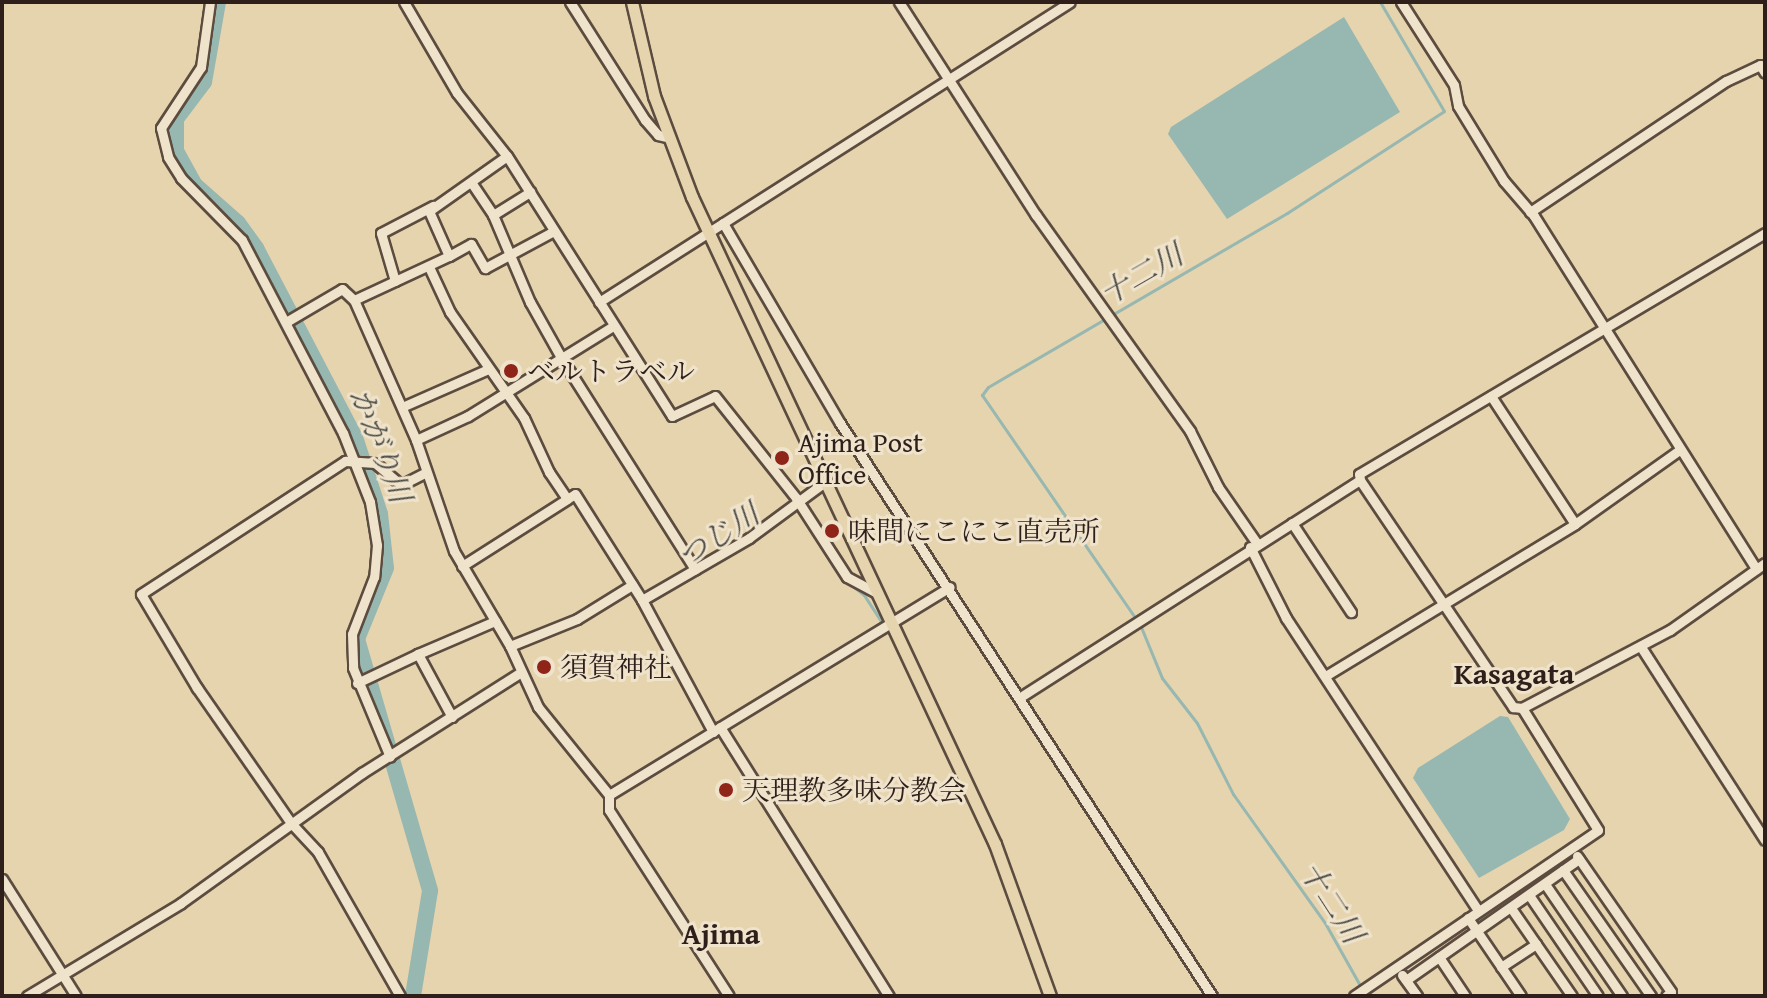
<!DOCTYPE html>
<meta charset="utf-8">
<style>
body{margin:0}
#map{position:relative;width:1767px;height:998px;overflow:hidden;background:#e6d4af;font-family:"Gentium Book Plus","Noto Serif JP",serif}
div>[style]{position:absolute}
.water>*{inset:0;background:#97b7b1}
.stream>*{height:3px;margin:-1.5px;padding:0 1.5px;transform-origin:1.5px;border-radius:1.5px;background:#97b7b1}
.river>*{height:16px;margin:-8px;padding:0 8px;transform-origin:8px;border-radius:8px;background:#97b7b1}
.roads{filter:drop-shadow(2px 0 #5c4c3f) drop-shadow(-2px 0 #5c4c3f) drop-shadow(0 2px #5c4c3f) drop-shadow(0 -2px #5c4c3f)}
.minor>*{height:9px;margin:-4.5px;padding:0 4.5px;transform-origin:4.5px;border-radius:4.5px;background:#efe3cb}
.major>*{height:11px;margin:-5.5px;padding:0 5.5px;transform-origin:5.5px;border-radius:5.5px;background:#e6d4af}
.dots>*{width:22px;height:22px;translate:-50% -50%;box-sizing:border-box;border:4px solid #efe3cb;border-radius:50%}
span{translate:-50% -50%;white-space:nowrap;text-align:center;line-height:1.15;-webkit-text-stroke:6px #efe3cb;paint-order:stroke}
.poi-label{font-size:28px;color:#2e1f1a}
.left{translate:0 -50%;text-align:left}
.water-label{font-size:30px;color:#4e4d47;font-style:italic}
.neighbourhood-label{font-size:30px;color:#2e1f1a;font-weight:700}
.frame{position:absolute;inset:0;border:4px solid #2e1f1a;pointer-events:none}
</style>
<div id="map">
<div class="water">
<div style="clip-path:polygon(1344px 17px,1400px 112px,1227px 219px,1168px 134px,1171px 127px)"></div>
<div style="clip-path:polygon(1500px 716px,1508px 717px,1570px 819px,1564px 830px,1479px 878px,1413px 778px,1418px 768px)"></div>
</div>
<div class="stream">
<div style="left:410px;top:2px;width:42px;rotate:61.6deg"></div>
<div style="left:523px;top:173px;width:112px;rotate:57.7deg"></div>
<div style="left:633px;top:363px;width:63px;rotate:58.6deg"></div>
<div style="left:666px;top:417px;width:10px;rotate:24deg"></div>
<div style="left:675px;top:421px;width:12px;rotate:-35deg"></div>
<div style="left:712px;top:402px;width:72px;rotate:50.1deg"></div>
<div style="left:770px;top:473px;width:36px;rotate:53deg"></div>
<div style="left:796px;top:508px;width:84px;rotate:56.1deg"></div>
<div style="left:849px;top:583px;width:19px;rotate:39deg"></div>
<div style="left:864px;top:595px;width:33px;rotate:57deg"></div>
<div style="left:651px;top:608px;width:6px;rotate:-99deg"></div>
<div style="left:650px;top:602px;width:58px;rotate:-31deg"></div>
<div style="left:1136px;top:619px;width:272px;rotate:-124.5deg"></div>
<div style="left:982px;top:395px;width:10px;rotate:-53deg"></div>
<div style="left:988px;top:387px;width:346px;rotate:-30.2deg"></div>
<div style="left:1287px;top:213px;width:187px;rotate:-33deg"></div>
<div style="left:1444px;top:111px;width:126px;rotate:-120.4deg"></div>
<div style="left:1141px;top:627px;width:55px;rotate:67.6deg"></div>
<div style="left:1162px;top:678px;width:57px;rotate:52.1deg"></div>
<div style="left:1197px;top:723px;width:80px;rotate:63.1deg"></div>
<div style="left:1233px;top:794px;width:158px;rotate:54.5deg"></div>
<div style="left:1325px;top:923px;width:84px;rotate:60.7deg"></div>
<div style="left:716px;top:731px;width:212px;rotate:57.5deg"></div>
<div style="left:877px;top:985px;width:13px;rotate:58deg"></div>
</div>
<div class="river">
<div style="left:218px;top:2px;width:81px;rotate:99.9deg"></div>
<div style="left:204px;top:82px;width:46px;rotate:127.1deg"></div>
<div style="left:176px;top:119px;width:32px;rotate:90deg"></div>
<div style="left:176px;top:151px;width:39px;rotate:61deg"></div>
<div style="left:195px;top:185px;width:57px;rotate:41.5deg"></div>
<div style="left:238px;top:223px;width:31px;rotate:54deg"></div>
<div style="left:256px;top:248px;width:213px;rotate:62.4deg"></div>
<div style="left:355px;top:437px;width:81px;rotate:72deg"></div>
<div style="left:380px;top:514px;width:54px;rotate:83.7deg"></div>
<div style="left:386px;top:568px;width:77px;rotate:112.2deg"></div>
<div style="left:357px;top:639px;width:262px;rotate:73.8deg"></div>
<div style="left:430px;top:891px;width:106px;rotate:99.2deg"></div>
</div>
<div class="roads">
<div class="minor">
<div style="left:210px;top:2px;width:66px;rotate:97.9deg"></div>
<div style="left:201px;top:67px;width:73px;rotate:123.3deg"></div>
<div style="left:161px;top:128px;width:30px;rotate:76deg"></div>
<div style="left:168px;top:157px;width:25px;rotate:58deg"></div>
<div style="left:181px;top:178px;width:87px;rotate:45.5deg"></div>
<div style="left:242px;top:240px;width:218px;rotate:62.4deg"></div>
<div style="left:343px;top:433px;width:74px;rotate:68.6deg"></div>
<div style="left:370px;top:502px;width:44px;rotate:80.8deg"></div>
<div style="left:377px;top:545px;width:32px;rotate:95deg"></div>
<div style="left:374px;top:577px;width:61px;rotate:111.1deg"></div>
<div style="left:352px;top:634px;width:34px;rotate:88deg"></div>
<div style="left:353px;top:668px;width:96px;rotate:67.4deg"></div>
<div style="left:404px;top:2px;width:105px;rotate:59.8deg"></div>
<div style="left:457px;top:93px;width:80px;rotate:51.6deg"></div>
<div style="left:507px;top:156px;width:308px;rotate:57.6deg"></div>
<div style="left:672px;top:416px;width:47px;rotate:-24.9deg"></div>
<div style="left:715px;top:396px;width:130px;rotate:51.5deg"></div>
<div style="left:796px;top:498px;width:94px;rotate:57.2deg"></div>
<div style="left:847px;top:577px;width:34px;rotate:28deg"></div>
<div style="left:570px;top:2px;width:140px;rotate:57.6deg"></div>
<div style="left:645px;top:120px;width:20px;rotate:49deg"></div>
<div style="left:658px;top:135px;width:9px;rotate:13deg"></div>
<div style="left:899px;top:2px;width:253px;rotate:57.3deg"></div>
<div style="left:1036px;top:215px;width:265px;rotate:54.5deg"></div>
<div style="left:1190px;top:431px;width:63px;rotate:63.4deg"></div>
<div style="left:1218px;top:487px;width:70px;rotate:55.4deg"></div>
<div style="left:1401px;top:2px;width:98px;rotate:57.4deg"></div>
<div style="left:1454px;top:85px;width:21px;rotate:79deg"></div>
<div style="left:1458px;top:106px;width:88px;rotate:58.5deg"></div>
<div style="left:1504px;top:181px;width:46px;rotate:49.4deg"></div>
<div style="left:1534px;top:216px;width:417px;rotate:57.8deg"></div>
<div style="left:471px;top:182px;width:40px;rotate:56deg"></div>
<div style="left:493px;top:215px;width:95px;rotate:67deg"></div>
<div style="left:530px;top:302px;width:65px;rotate:60.7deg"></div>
<div style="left:562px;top:359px;width:249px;rotate:57.7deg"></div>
<div style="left:1530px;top:212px;width:236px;rotate:-33.8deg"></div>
<div style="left:1726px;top:81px;width:38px;rotate:-25deg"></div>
<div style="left:1760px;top:65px;width:9px;rotate:58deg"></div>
<div style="left:493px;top:215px;width:44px;rotate:-31.9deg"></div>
<div style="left:723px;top:223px;width:232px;rotate:59.7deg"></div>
<div style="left:840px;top:423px;width:683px;rotate:57.01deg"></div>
<div style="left:449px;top:256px;width:25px;rotate:-29deg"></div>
<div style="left:471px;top:244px;width:28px;rotate:60deg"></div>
<div style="left:485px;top:268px;width:78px;rotate:-28.2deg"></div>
<div style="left:429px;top:267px;width:50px;rotate:65deg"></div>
<div style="left:450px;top:312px;width:129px;rotate:55.1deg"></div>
<div style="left:524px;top:418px;width:60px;rotate:65.2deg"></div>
<div style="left:549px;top:472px;width:32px;rotate:56deg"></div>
<div style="left:567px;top:499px;width:9px;rotate:-32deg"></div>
<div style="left:575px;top:494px;width:125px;rotate:57.7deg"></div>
<div style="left:642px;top:600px;width:150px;rotate:61.7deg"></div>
<div style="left:395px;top:281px;width:50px;rotate:-106.3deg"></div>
<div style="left:381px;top:233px;width:59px;rotate:-27.4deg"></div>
<div style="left:354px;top:300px;width:105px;rotate:-24.9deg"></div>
<div style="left:449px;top:256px;width:49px;rotate:-114deg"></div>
<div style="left:429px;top:211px;width:95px;rotate:-35.2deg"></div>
<div style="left:599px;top:302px;width:558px;rotate:-32.49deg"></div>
<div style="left:286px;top:322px;width:65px;rotate:-30.5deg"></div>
<div style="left:342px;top:289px;width:16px;rotate:43deg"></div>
<div style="left:354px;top:300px;width:153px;rotate:66.1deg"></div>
<div style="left:416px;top:440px;width:117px;rotate:71.1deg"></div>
<div style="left:454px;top:551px;width:110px;rotate:59.5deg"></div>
<div style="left:510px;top:646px;width:67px;rotate:65.3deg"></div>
<div style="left:538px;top:707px;width:113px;rotate:51.1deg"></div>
<div style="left:609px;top:795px;width:15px;rotate:90deg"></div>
<div style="left:609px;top:810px;width:221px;rotate:57.2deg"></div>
<div style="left:402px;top:407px;width:94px;rotate:-23.8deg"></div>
<div style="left:416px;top:440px;width:57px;rotate:-24.8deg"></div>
<div style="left:468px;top:416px;width:171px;rotate:-31.8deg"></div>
<div style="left:1292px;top:523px;width:107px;rotate:56.5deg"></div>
<div style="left:1575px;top:524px;width:126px;rotate:-35.3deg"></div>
<div style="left:1250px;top:547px;width:80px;rotate:63.1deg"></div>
<div style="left:1286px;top:618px;width:349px;rotate:56.7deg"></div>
<div style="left:462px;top:566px;width:125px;rotate:-32.5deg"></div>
<div style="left:642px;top:600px;width:124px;rotate:-30.1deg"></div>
<div style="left:749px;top:538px;width:94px;rotate:-36.4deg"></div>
<div style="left:510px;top:646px;width:72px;rotate:-21.9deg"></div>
<div style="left:577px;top:619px;width:65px;rotate:-31.7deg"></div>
<div style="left:1641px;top:647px;width:229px;rotate:57.3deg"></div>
<div style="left:1327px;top:675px;width:290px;rotate:-31.3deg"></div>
<div style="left:1575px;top:524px;width:153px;rotate:-123.3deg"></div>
<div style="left:357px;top:683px;width:68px;rotate:-25.4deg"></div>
<div style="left:1022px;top:696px;width:401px;rotate:-32.6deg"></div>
<div style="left:1360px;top:480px;width:6px;rotate:-99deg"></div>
<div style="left:1359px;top:474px;width:472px;rotate:-30.7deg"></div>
<div style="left:1522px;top:708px;width:167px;rotate:-27.8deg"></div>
<div style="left:1670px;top:630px;width:116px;rotate:-35.2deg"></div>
<div style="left:452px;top:717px;width:72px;rotate:-118.4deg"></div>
<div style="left:418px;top:654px;width:84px;rotate:-23.2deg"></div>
<div style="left:720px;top:727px;width:318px;rotate:57.9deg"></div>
<div style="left:609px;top:795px;width:399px;rotate:-31.4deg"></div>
<div style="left:1577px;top:856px;width:165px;rotate:55.3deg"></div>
<div style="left:1671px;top:992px;width:6px;rotate:141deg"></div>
<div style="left:1563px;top:870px;width:154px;rotate:55.1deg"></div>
<div style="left:2px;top:879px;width:138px;rotate:57.7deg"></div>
<div style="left:1545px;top:884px;width:136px;rotate:55.5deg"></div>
<div style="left:1529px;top:895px;width:122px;rotate:55.7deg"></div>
<div style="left:1511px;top:908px;width:107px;rotate:55.3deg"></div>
<div style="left:1468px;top:918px;width:94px;rotate:55.8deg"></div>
<div style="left:1439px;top:957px;width:47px;rotate:56.3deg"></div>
<div style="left:1501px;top:967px;width:42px;rotate:-33.3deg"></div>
<div style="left:1402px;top:975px;width:26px;rotate:54deg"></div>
<div style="left:1406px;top:980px;width:211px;rotate:-35deg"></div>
<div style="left:27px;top:996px;width:180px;rotate:-31.1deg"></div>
<div style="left:181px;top:903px;width:223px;rotate:-35.7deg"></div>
<div style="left:362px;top:773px;width:188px;rotate:-32.4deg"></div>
<div style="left:400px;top:996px;width:166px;rotate:-119.7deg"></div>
<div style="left:318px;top:852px;width:40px;rotate:-133deg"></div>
<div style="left:291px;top:823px;width:165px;rotate:-124.8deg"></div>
<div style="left:197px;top:688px;width:109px;rotate:-120.8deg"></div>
<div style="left:141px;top:594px;width:244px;rotate:-33.1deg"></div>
<div style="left:345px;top:461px;width:30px;rotate:4deg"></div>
<div style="left:375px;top:463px;width:34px;rotate:40deg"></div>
<div style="left:401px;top:485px;width:27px;rotate:-27deg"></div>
<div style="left:1354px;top:996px;width:295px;rotate:-34.2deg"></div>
<div style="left:1598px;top:830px;width:144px;rotate:-121.9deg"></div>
<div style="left:1522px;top:708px;width:9px;rotate:-174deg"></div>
<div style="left:1513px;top:707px;width:274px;rotate:-124deg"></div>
</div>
<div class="major">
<div style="left:632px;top:2px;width:97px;rotate:76.8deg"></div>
<div style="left:654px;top:96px;width:108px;rotate:69.4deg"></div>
<div style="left:692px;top:197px;width:714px;rotate:64.91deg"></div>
<div style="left:995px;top:844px;width:162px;rotate:70.1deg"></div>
</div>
</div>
<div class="dots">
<div style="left:511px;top:371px;background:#8f2418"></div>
<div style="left:782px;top:458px;background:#8f2418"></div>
<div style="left:832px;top:531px;background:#8f2418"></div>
<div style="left:544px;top:667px;background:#8f2418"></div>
<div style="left:726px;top:790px;background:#8f2418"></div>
</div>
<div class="poi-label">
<span class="left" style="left:527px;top:371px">ベルトラベル</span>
<span class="left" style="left:798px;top:458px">Ajima Post<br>Office</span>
<span class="left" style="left:848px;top:531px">味間にこにこ直売所</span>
<span class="left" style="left:560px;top:667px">須賀神社</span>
<span class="left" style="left:742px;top:790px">天理教多味分教会</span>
</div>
<div class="water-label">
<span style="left:1141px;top:274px;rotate:-30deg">十二川</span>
<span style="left:381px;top:445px;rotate:69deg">かがり川</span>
<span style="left:718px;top:535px;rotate:-33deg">つじ川</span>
<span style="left:1332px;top:902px;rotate:57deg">十二川</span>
</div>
<div class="neighbourhood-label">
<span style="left:1514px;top:673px">Kasagata</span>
<span style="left:721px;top:933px">Ajima</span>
</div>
<div class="frame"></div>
</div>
